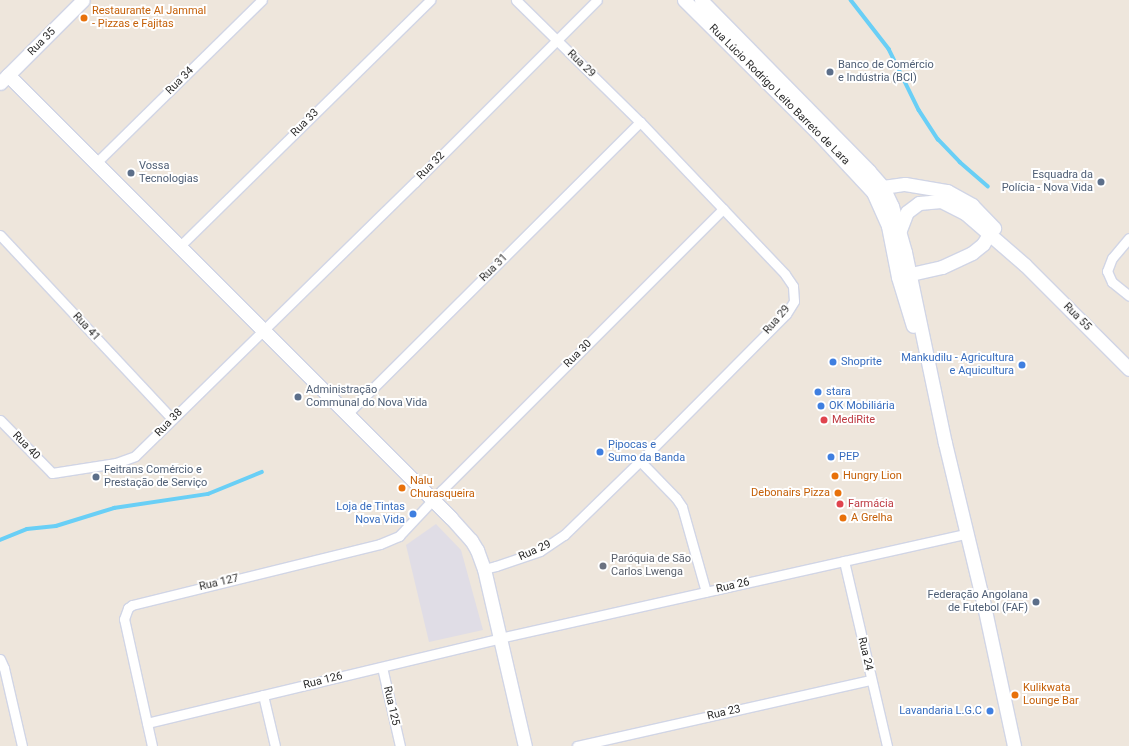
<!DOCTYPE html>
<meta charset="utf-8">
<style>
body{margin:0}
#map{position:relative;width:1129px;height:746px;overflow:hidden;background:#eee6dc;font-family:Roboto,sans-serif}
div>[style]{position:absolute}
.industrial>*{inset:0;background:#e0dde6}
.stream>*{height:3.5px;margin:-1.75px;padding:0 1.75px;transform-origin:1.75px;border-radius:1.75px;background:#69cff6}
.roads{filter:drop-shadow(1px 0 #d1d5e5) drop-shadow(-1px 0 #d1d5e5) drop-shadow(0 1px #d1d5e5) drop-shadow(0 -1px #d1d5e5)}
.street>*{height:9px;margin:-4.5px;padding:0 4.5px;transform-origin:4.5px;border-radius:4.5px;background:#fff}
.secondary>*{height:13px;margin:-6.5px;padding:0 6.5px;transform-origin:6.5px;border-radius:6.5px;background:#fff}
.dots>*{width:11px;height:11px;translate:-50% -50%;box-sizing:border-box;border:2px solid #fff;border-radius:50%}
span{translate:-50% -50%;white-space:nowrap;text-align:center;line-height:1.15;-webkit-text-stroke:4px #fff;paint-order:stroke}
.food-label{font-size:11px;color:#c56008}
.left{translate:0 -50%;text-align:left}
.right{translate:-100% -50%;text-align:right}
.street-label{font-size:11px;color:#2b2b2b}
.service-label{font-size:11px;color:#4e5e75}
.shop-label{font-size:11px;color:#366cbe}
.health-label{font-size:11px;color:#be3a42}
.worship-label{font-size:11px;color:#5b616d}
</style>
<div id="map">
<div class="industrial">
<div style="clip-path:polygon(436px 524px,461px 550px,483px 630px,429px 642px,406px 545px)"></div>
</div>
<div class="stream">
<div style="left:851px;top:0;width:62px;rotate:52.2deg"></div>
<div style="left:889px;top:49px;width:68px;rotate:63.8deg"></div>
<div style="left:919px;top:110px;width:35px;rotate:57deg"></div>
<div style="left:938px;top:139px;width:32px;rotate:46deg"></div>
<div style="left:960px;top:162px;width:37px;rotate:41deg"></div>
<div style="left:0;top:540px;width:29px;rotate:-22deg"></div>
<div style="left:27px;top:529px;width:29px;rotate:-6deg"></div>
<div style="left:56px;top:526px;width:61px;rotate:-17.2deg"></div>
<div style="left:114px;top:508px;width:95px;rotate:-8.5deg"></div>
<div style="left:208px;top:494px;width:58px;rotate:-22.2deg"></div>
</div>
<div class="roads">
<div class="street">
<div style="left:97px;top:162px;width:231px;rotate:-44.5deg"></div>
<div style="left:0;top:235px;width:252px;rotate:46.9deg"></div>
<div style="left:1129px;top:238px;width:26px;rotate:130deg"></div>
<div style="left:1112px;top:258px;width:14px;rotate:111deg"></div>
<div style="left:1107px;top:271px;width:12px;rotate:66deg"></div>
<div style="left:1112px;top:282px;width:22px;rotate:39deg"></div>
<div style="left:180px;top:246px;width:351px;rotate:-44.5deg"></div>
<div style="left:347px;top:414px;width:414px;rotate:-44.9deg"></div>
<div style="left:0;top:420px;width:74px;rotate:45.5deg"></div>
<div style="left:52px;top:473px;width:65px;rotate:-8.9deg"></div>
<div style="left:116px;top:463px;width:20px;rotate:-20deg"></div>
<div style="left:135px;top:456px;width:392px;rotate:-44.4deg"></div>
<div style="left:415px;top:182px;width:257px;rotate:-45deg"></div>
<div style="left:640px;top:461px;width:52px;rotate:45.8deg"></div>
<div style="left:676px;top:498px;width:11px;rotate:56deg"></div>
<div style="left:682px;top:507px;width:88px;rotate:74.2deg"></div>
<div style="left:844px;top:561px;width:190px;rotate:76.9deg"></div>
<div style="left:484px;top:569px;width:12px;rotate:-14deg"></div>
<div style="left:496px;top:566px;width:46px;rotate:-18.8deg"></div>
<div style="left:540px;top:551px;width:29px;rotate:-34deg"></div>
<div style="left:564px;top:535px;width:106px;rotate:-44.2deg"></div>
<div style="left:640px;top:461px;width:207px;rotate:-45.2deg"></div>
<div style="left:786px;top:314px;width:15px;rotate:-58deg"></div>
<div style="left:794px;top:301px;width:15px;rotate:-94deg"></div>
<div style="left:793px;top:286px;width:14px;rotate:-124deg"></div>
<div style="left:785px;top:274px;width:210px;rotate:-133.6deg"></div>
<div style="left:640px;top:122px;width:174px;rotate:-135.5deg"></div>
<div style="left:0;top:659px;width:10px;rotate:66deg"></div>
<div style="left:4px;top:668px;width:80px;rotate:77deg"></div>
<div style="left:382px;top:667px;width:81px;rotate:77.2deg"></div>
<div style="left:263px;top:695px;width:52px;rotate:76.8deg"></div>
<div style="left:147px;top:723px;width:363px;rotate:-13.5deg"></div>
<div style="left:500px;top:638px;width:477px;rotate:-12.6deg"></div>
<div style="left:152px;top:746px;width:130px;rotate:-102.4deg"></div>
<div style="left:124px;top:619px;width:12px;rotate:-70deg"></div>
<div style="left:128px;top:608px;width:5px;rotate:-37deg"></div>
<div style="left:132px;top:605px;width:255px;rotate:-13.8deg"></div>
<div style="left:380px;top:544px;width:21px;rotate:-23deg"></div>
<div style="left:399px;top:536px;width:62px;rotate:-47deg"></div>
<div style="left:441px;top:491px;width:399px;rotate:-45deg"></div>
<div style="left:577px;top:746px;width:301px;rotate:-12.7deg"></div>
</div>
<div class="secondary">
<div style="left:684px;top:0;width:187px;rotate:44.8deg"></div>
<div style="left:817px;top:132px;width:82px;rotate:47deg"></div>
<div style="left:873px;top:192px;width:37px;rotate:66deg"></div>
<div style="left:888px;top:226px;width:52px;rotate:78.9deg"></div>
<div style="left:898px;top:277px;width:51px;rotate:73deg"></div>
<div style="left:701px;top:0;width:240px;rotate:45.5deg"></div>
<div style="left:869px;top:171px;width:21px;rotate:49deg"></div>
<div style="left:883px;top:187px;width:21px;rotate:65deg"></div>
<div style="left:892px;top:206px;width:48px;rotate:74.2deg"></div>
<div style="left:905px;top:252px;width:195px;rotate:78.2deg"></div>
<div style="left:945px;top:443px;width:163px;rotate:76.5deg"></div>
<div style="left:983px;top:601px;width:148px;rotate:77.9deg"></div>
<div style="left:8px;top:75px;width:626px;rotate:45deg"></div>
<div style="left:451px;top:518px;width:30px;rotate:48deg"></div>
<div style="left:471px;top:540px;width:12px;rotate:59deg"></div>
<div style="left:477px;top:550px;width:20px;rotate:70deg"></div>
<div style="left:484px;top:569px;width:182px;rotate:77deg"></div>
<div style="left:0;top:83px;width:117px;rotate:-45deg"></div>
<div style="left:875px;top:191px;width:9px;rotate:-27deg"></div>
<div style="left:883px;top:187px;width:22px;rotate:-8deg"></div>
<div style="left:905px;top:184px;width:43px;rotate:9.5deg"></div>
<div style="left:947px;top:191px;width:29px;rotate:29deg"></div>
<div style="left:972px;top:205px;width:32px;rotate:46deg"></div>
<div style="left:900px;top:230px;width:19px;rotate:-69deg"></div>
<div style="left:907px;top:212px;width:15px;rotate:-37deg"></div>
<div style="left:919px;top:203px;width:22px;rotate:-5deg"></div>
<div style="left:941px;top:201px;width:27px;rotate:27deg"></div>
<div style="left:965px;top:213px;width:79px;rotate:40.9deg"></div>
<div style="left:1025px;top:265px;width:147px;rotate:45deg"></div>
<div style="left:902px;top:276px;width:41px;rotate:-12.7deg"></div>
<div style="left:942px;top:267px;width:33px;rotate:-25deg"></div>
<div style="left:972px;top:253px;width:14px;rotate:-39deg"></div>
<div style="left:983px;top:244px;width:19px;rotate:-58deg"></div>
</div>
</div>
<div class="dots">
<div style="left:84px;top:18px;background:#e8710a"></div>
<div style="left:830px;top:72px;background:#5c6f8a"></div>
<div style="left:131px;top:173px;background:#5c6f8a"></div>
<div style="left:1101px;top:182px;background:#5c6f8a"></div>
<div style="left:833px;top:362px;background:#3f7fe0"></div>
<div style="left:1022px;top:365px;background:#3f7fe0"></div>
<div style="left:818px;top:392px;background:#3f7fe0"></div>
<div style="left:298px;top:397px;background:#5c6f8a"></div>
<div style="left:821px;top:406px;background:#3f7fe0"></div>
<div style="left:824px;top:420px;background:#e0444e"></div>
<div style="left:600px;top:452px;background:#3f7fe0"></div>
<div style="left:831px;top:457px;background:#3f7fe0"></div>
<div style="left:835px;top:476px;background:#e8710a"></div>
<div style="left:96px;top:477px;background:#5c6f8a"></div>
<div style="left:402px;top:488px;background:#e8710a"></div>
<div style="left:838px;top:493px;background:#e8710a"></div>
<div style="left:840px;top:504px;background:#e0444e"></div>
<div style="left:413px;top:514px;background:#3f7fe0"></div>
<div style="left:843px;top:518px;background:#e8710a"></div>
<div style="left:603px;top:566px;background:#6b7280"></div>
<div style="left:1036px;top:602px;background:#5c6f8a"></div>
<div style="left:1015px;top:695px;background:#e8710a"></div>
<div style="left:990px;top:711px;background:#3f7fe0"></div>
</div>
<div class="food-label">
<span class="left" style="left:92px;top:18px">Restaurante Al Jammal<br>- Pizzas e Fajitas</span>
<span class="left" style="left:843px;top:476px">Hungry Lion</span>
<span class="left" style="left:410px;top:488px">Nalu<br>Churasqueira</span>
<span class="right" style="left:830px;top:493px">Debonairs Pizza</span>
<span class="left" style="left:851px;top:518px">A Grelha</span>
<span class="left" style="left:1023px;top:695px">Kulikwata<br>Lounge Bar</span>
</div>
<div class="street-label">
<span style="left:42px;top:42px;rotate:-45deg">Rua 35</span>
<span style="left:581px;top:64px;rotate:44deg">Rua 29</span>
<span style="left:180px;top:81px;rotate:-45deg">Rua 34</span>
<span style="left:779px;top:95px;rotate:45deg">Rua Lúcio Rodrigo Leito Barreto de Lara</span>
<span style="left:305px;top:123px;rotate:-45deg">Rua 33</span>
<span style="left:431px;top:166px;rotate:-45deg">Rua 32</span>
<span style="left:494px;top:268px;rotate:-45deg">Rua 31</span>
<span style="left:1077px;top:317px;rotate:45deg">Rua 55</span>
<span style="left:777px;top:320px;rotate:-49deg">Rua 29</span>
<span style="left:86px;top:327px;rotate:47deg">Rua 41</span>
<span style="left:578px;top:354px;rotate:-45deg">Rua 30</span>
<span style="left:169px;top:423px;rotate:-46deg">Rua 38</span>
<span style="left:26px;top:446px;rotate:46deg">Rua 40</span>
<span style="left:535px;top:551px;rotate:-24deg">Rua 29</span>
<span style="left:219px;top:583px;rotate:-13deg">Rua 127</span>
<span style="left:733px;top:586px;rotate:-13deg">Rua 26</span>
<span style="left:865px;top:654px;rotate:77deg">Rua 24</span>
<span style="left:323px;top:681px;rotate:-14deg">Rua 126</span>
<span style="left:391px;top:706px;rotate:77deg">Rua 125</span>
<span style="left:724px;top:713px;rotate:-13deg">Rua 23</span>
</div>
<div class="service-label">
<span class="left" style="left:838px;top:72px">Banco de Comércio<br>e Indústria (BCI)</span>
<span class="left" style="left:139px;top:173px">Vossa<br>Tecnologias</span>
<span class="right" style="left:1093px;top:182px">Esquadra da<br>Polícia - Nova Vida</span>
<span class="left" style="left:306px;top:397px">Administração<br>Communal do Nova Vida</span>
<span class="left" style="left:104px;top:477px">Feitrans Comércio e<br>Prestação de Serviço</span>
<span class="right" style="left:1028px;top:602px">Federação Angolana<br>de Futebol (FAF)</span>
</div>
<div class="shop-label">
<span class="right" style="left:1014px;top:365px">Mankudilu - Agricultura<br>e Aquicultura</span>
<span class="left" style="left:841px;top:362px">Shoprite</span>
<span class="left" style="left:826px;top:392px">stara</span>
<span class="left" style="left:829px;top:406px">OK Mobiliária</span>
<span class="left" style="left:608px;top:452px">Pipocas e<br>Sumo da Banda</span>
<span class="left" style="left:839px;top:457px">PEP</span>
<span class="right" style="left:405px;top:514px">Loja de Tintas<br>Nova Vida</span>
<span class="right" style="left:982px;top:711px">Lavandaria L.G.C</span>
</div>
<div class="health-label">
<span class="left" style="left:832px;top:420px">MediRite</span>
<span class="left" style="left:848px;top:504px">Farmácia</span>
</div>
<div class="worship-label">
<span class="left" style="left:611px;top:566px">Paróquia de São<br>Carlos Lwenga</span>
</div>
</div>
